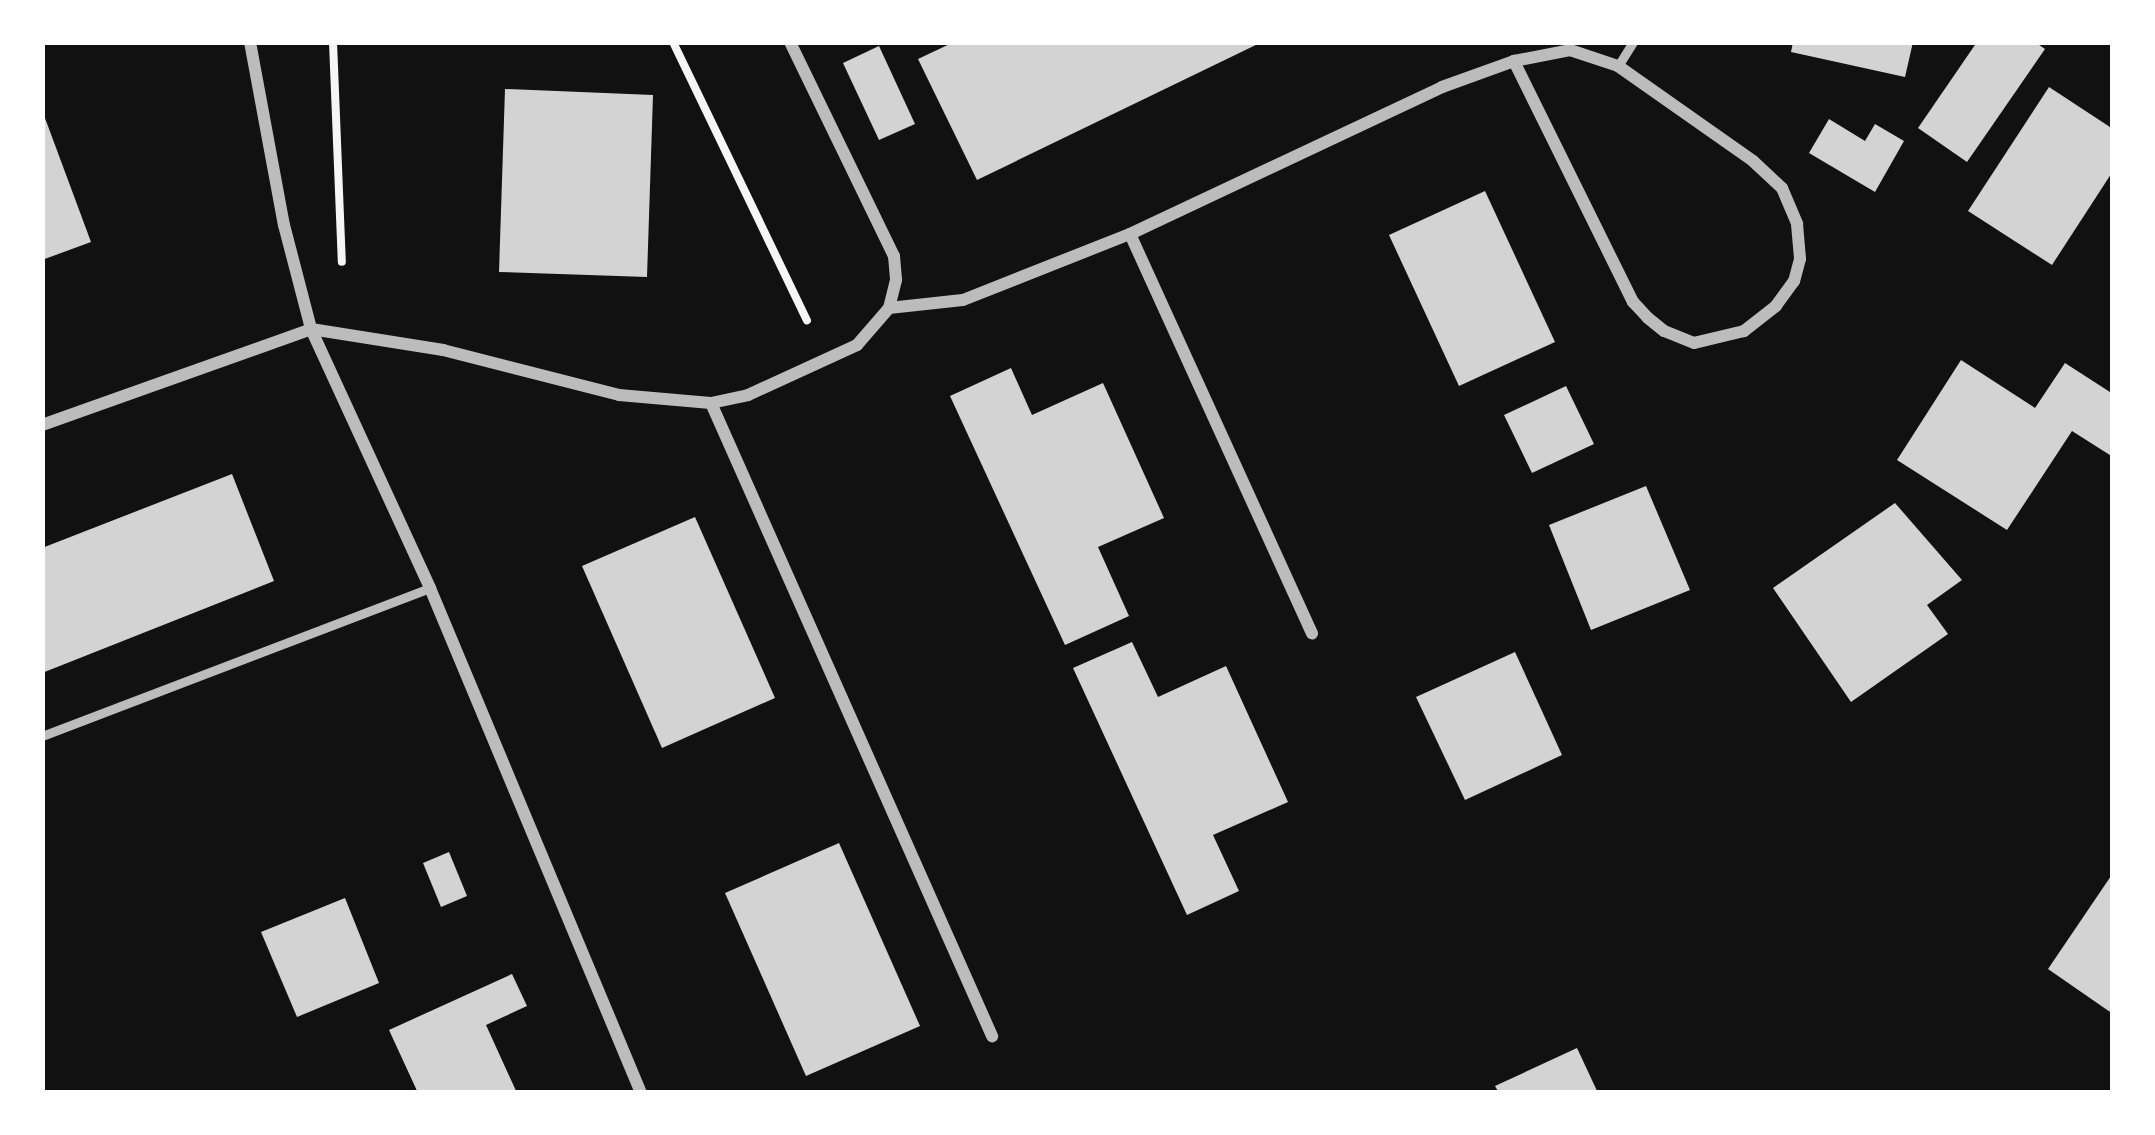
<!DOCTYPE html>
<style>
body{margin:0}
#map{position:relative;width:2155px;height:1135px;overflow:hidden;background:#111;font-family:"Roboto Serif",serif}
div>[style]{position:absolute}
.building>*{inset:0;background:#d3d3d3}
.path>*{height:8px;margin:-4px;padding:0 4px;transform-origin:4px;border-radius:4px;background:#f5f5f5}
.service>*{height:9px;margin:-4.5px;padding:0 4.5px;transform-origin:4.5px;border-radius:4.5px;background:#bcbcbc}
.minor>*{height:12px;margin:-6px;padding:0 6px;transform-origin:6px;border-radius:6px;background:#bcbcbc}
span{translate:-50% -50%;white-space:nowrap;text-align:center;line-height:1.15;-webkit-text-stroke:9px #fff;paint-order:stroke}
.frame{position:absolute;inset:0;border:45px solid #fff;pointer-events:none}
</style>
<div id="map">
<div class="building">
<div style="clip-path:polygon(954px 42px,1262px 42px,977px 180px,918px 59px)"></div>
<div style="clip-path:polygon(1793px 42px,1913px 42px,1905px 77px,1791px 52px)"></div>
<div style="clip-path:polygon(1977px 42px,2035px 42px,2045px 49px,1967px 162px,1918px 128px)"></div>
<div style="clip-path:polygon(879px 46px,915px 124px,879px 140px,843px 63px)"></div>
<div style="clip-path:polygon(2049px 87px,2113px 129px,2113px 171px,2052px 265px,1968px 211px)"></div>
<div style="clip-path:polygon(505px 89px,653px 95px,647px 277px,499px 272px)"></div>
<div style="clip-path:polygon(42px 110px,91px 242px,42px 260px)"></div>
<div style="clip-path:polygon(1829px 119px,1865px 141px,1875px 124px,1904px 141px,1875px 192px,1809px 153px)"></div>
<div style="clip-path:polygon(1485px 191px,1555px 342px,1459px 386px,1389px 235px)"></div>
<div style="clip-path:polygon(1961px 360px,2035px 408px,2065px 363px,2113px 394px,2113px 457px,2072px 431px,2007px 530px,1897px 460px)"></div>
<div style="clip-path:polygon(1011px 368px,1032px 415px,1103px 383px,1164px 518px,1098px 547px,1129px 616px,1065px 645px,950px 396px)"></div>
<div style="clip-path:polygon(1566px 386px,1594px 444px,1532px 473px,1504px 415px)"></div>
<div style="clip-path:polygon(232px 474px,274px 581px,42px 673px,42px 548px)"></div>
<div style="clip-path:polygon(1646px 486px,1690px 590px,1591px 630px,1549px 525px)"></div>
<div style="clip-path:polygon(1895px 503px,1962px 580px,1927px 605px,1948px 634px,1851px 702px,1773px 588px)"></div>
<div style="clip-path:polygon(695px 517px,775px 698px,662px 748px,582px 566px)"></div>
<div style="clip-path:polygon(1132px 642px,1158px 697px,1226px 666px,1288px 802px,1213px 835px,1239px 891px,1187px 915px,1073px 668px)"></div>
<div style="clip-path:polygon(1515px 652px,1562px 755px,1465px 800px,1416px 697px)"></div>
<div style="clip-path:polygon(839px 843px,920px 1026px,806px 1076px,725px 893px)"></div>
<div style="clip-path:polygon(449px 852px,467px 896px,441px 907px,423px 863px)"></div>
<div style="clip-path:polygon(2113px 873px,2113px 1014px,2048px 969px)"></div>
<div style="clip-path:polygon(345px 898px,379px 983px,297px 1017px,261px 932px)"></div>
<div style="clip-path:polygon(512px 974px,527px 1006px,486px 1025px,517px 1093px,418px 1093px,389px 1030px)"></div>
<div style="clip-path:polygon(1577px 1048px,1598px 1093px,1499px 1093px,1495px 1086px)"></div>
</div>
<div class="path">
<div style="left:333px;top:42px;width:220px;rotate:87.7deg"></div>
<div style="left:673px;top:42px;width:309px;rotate:64.3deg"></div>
</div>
<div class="service">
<div style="left:1618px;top:66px;width:28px;rotate:-58deg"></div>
<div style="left:42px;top:736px;width:415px;rotate:-20.9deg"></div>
</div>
<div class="minor">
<div style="left:250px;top:42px;width:186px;rotate:79.5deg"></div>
<div style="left:284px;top:225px;width:107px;rotate:75.4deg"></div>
<div style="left:311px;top:329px;width:285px;rotate:65.3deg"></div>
<div style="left:430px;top:588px;width:547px;rotate:67.32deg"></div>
<div style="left:790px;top:42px;width:238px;rotate:64.1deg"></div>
<div style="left:894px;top:256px;width:24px;rotate:85deg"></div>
<div style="left:896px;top:280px;width:29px;rotate:104deg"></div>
<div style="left:1130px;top:234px;width:439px;rotate:65.5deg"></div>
<div style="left:711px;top:403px;width:693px;rotate:66.06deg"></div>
<div style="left:42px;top:425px;width:286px;rotate:-19.6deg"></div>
<div style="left:311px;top:329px;width:134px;rotate:9deg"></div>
<div style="left:443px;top:350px;width:182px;rotate:14.3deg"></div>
<div style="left:619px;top:395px;width:92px;rotate:5deg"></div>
<div style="left:711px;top:403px;width:38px;rotate:-12deg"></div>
<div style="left:748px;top:395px;width:120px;rotate:-24.6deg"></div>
<div style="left:857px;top:345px;width:49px;rotate:-49.1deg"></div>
<div style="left:889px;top:308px;width:74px;rotate:-6.2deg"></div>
<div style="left:963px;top:300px;width:180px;rotate:-21.6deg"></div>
<div style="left:1130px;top:234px;width:345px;rotate:-25.2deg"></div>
<div style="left:1442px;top:87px;width:77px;rotate:-19.9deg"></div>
<div style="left:1514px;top:61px;width:57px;rotate:-11.1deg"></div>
<div style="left:1570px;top:50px;width:51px;rotate:18.4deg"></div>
<div style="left:1618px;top:66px;width:165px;rotate:35.1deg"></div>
<div style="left:1753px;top:161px;width:40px;rotate:43deg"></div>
<div style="left:1782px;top:188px;width:39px;rotate:67deg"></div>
<div style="left:1797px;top:224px;width:35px;rotate:85deg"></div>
<div style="left:1800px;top:259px;width:23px;rotate:105deg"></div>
<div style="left:1794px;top:281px;width:31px;rotate:126deg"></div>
<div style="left:1776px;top:306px;width:41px;rotate:142deg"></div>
<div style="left:1744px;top:331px;width:51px;rotate:166.5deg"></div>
<div style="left:1694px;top:343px;width:32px;rotate:-158deg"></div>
<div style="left:1664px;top:331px;width:21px;rotate:-141deg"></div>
<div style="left:1648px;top:318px;width:22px;rotate:-133deg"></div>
<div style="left:1633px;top:302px;width:269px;rotate:-116.3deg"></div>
</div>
<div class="frame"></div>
</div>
